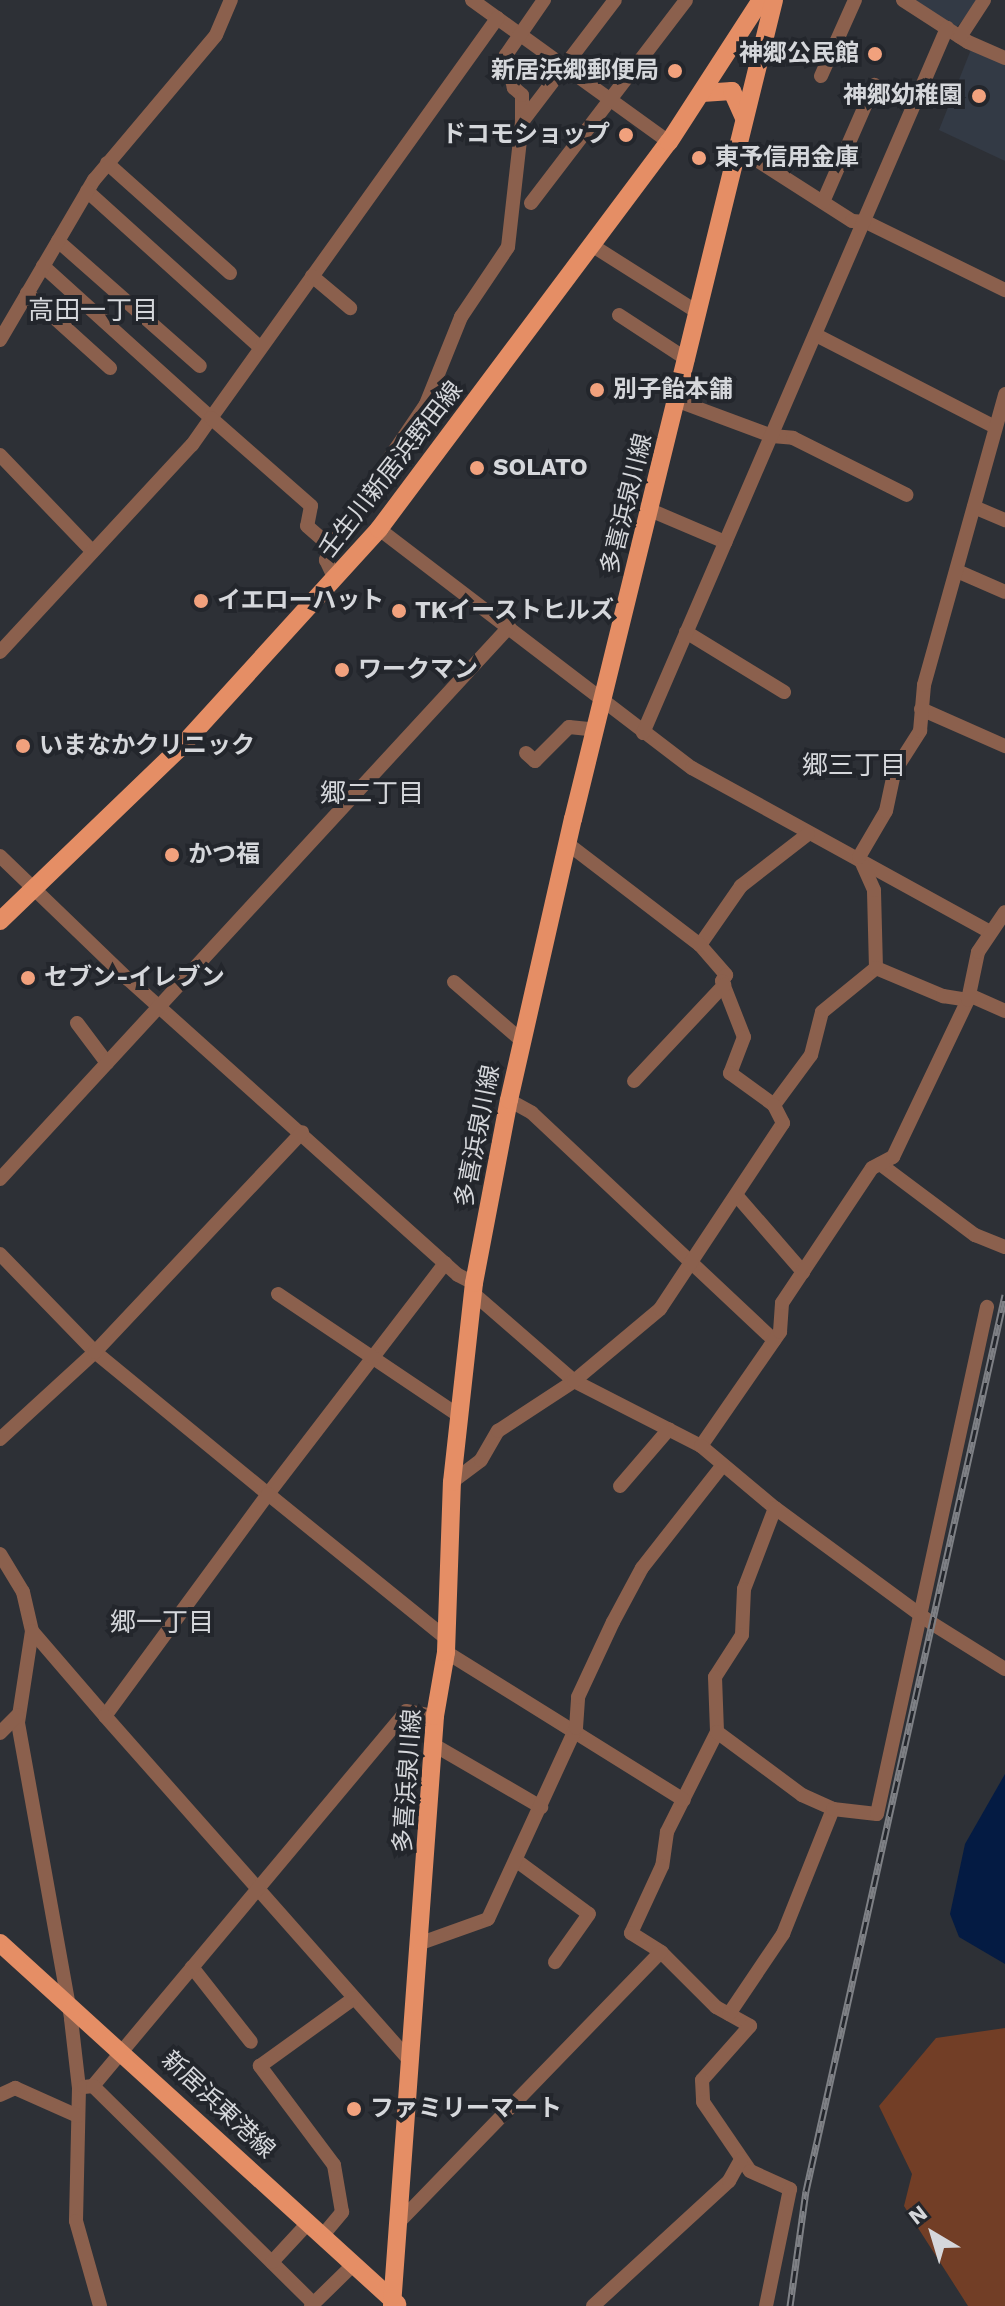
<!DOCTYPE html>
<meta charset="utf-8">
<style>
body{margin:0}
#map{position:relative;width:1005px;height:2306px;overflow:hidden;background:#2d3036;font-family:"Work Sans","Noto Sans JP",sans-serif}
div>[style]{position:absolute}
.built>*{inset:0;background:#333a45}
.green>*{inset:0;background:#723e26}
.water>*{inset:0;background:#041b43}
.minor>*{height:14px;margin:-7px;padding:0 7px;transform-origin:7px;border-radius:7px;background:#8b604d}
.major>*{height:18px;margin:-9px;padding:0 9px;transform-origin:9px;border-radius:9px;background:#e58e65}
.rail>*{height:7px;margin-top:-3.5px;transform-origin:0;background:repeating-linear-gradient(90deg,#23262c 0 12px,#7e8085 0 24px);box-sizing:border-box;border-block:2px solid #7e8085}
.dots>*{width:22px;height:22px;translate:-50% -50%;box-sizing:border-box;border:4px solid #23262c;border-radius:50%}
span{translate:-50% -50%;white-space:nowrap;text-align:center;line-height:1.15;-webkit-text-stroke:8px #23262c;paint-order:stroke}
.poi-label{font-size:24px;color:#d5d7db;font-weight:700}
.right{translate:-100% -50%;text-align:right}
.left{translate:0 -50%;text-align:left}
.street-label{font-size:24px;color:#d5d7db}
.neighbourhood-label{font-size:26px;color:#d5d7db}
.north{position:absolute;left:893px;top:2194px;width:80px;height:80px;-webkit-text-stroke:6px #23262c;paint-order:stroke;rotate:322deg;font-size:22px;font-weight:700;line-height:32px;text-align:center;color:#d5d7db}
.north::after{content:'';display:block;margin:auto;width:28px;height:36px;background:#d5d7db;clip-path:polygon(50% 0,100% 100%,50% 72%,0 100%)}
</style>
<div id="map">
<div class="built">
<div style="clip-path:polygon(912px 0,980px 0,956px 28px)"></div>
<div style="clip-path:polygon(972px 47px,1005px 62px,1005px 161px,939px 130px)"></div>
</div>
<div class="green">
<div style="clip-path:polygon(1005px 2028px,1005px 2306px,968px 2306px,904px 2206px,912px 2174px,879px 2106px,936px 2038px)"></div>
</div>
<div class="water">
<div style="clip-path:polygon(1005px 1774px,1005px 1964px,959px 1937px,950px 1914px,965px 1844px)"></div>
</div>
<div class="minor">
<div style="left:472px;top:0;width:243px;rotate:35.8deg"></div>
<div style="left:903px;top:0;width:77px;rotate:32.9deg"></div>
<div style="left:968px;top:42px;width:40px;rotate:23.4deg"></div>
<div style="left:960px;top:37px;width:44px;rotate:-57deg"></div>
<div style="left:821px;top:76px;width:83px;rotate:-65.9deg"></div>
<div style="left:522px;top:122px;width:27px;rotate:-90deg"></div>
<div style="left:522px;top:95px;width:11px;rotate:-139deg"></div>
<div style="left:514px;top:88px;width:34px;rotate:-104deg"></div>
<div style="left:506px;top:55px;width:67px;rotate:-55.4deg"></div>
<div style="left:738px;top:148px;width:135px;rotate:32.6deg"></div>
<div style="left:852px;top:221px;width:14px;rotate:4deg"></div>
<div style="left:866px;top:222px;width:155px;rotate:26.1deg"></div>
<div style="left:107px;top:163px;width:165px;rotate:41.8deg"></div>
<div style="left:87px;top:191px;width:234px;rotate:42.1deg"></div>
<div style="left:823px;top:202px;width:128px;rotate:-66.4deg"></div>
<div style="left:531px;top:203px;width:255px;rotate:-52.6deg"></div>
<div style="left:58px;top:241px;width:189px;rotate:41.4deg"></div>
<div style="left:593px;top:246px;width:125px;rotate:32.3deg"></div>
<div style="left:43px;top:266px;width:227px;rotate:42.1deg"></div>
<div style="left:211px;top:418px;width:492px;rotate:-54.4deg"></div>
<div style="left:312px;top:276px;width:50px;rotate:40.1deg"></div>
<div style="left:27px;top:293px;width:112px;rotate:42.1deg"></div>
<div style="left:619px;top:315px;width:82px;rotate:33.1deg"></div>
<div style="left:816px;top:335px;width:201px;rotate:27.2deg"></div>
<div style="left:0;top:340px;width:186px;rotate:-59.6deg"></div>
<div style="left:94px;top:180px;width:189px;rotate:-49.9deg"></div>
<div style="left:216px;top:35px;width:38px;rotate:-67deg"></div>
<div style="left:678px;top:401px;width:100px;rotate:20.4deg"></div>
<div style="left:772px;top:436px;width:21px;rotate:5deg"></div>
<div style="left:793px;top:438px;width:127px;rotate:26.6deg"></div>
<div style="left:0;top:455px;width:133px;rotate:46.2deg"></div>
<div style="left:974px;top:507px;width:34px;rotate:23deg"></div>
<div style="left:650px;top:510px;width:82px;rotate:23.1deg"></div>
<div style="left:379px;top:529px;width:394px;rotate:37.4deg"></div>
<div style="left:692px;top:768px;width:340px;rotate:28.8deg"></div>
<div style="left:330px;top:546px;width:171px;rotate:-55.9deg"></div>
<div style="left:426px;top:404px;width:94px;rotate:-68.1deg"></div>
<div style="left:461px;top:317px;width:84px;rotate:-56.1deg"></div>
<div style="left:508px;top:247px;width:126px;rotate:-83.6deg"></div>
<div style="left:522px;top:122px;width:153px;rotate:-52.7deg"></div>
<div style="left:957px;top:571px;width:52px;rotate:23.6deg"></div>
<div style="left:686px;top:632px;width:115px;rotate:31.5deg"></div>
<div style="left:0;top:652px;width:282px;rotate:-47.2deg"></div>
<div style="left:192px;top:445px;width:33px;rotate:-55deg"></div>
<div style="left:211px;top:418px;width:133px;rotate:41.3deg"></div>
<div style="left:311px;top:506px;width:20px;rotate:101deg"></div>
<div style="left:307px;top:526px;width:30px;rotate:41deg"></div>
<div style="left:330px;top:546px;width:15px;rotate:106deg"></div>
<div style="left:326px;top:560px;width:21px;rotate:65deg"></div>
<div style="left:921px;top:709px;width:92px;rotate:23.8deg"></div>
<div style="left:643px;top:733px;width:768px;rotate:-66.67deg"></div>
<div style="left:526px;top:753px;width:12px;rotate:42deg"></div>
<div style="left:535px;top:761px;width:48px;rotate:-45deg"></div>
<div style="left:569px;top:727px;width:27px;rotate:6deg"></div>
<div style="left:808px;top:834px;width:85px;rotate:142.2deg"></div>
<div style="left:741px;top:886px;width:72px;rotate:124.8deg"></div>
<div style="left:700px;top:945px;width:40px;rotate:49deg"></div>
<div style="left:726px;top:975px;width:7px;rotate:124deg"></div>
<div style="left:722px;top:981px;width:60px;rotate:68.6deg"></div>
<div style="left:744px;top:1037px;width:39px;rotate:111deg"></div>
<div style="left:730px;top:1073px;width:54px;rotate:36deg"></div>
<div style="left:774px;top:1105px;width:62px;rotate:-53.5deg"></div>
<div style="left:811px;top:1055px;width:44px;rotate:-75.7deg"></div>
<div style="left:822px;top:1012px;width:70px;rotate:-39.2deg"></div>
<div style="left:876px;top:968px;width:78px;rotate:-91.5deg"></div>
<div style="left:874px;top:890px;width:36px;rotate:-114deg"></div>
<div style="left:859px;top:857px;width:53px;rotate:-59.6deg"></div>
<div style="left:886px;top:811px;width:40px;rotate:-78deg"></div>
<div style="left:894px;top:772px;width:49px;rotate:-57.6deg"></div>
<div style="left:920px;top:731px;width:46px;rotate:-85deg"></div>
<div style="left:924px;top:685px;width:302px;rotate:-74.4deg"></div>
<div style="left:568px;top:844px;width:166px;rotate:37.4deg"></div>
<div style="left:0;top:856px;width:178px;rotate:43.9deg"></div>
<div style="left:128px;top:979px;width:443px;rotate:41.9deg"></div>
<div style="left:458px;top:1275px;width:18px;rotate:27deg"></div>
<div style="left:876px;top:968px;width:73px;rotate:22.7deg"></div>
<div style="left:943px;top:996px;width:25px;rotate:9deg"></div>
<div style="left:454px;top:982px;width:90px;rotate:40.9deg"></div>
<div style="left:969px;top:995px;width:39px;rotate:24deg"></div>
<div style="left:77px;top:1023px;width:50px;rotate:53.1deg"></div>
<div style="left:634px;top:1081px;width:132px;rotate:-46.8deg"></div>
<div style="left:509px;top:1100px;width:26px;rotate:29deg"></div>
<div style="left:532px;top:1113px;width:332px;rotate:43.2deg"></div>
<div style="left:880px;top:1164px;width:119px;rotate:36.8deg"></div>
<div style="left:975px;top:1235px;width:32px;rotate:22deg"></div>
<div style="left:0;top:1179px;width:751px;rotate:-47.32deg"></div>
<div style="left:737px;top:1196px;width:101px;rotate:49deg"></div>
<div style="left:0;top:1254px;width:136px;rotate:45.9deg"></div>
<div style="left:95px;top:1352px;width:224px;rotate:39.4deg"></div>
<div style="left:268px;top:1494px;width:291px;rotate:-52.5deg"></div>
<div style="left:278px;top:1294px;width:220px;rotate:33.9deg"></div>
<div style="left:474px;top:1294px;width:133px;rotate:41deg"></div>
<div style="left:574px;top:1381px;width:143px;rotate:27.1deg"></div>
<div style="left:701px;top:1446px;width:139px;rotate:-55.3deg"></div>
<div style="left:780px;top:1332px;width:29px;rotate:-86deg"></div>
<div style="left:782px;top:1303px;width:162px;rotate:-56.3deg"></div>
<div style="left:872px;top:1168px;width:24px;rotate:-28deg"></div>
<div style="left:893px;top:1157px;width:174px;rotate:-64.5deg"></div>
<div style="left:968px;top:1000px;width:49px;rotate:-78.2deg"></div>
<div style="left:978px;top:952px;width:48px;rotate:-56deg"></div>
<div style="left:0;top:1439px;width:129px;rotate:-42.5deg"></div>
<div style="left:95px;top:1352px;width:302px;rotate:-46.7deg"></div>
<div style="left:701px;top:1446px;width:97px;rotate:40deg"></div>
<div style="left:775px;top:1508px;width:87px;rotate:110.9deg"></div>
<div style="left:744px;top:1589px;width:46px;rotate:92.5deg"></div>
<div style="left:742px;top:1635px;width:50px;rotate:122.7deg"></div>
<div style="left:715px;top:1677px;width:55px;rotate:87.9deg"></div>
<div style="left:717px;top:1732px;width:112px;rotate:116.6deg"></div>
<div style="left:667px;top:1832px;width:34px;rotate:98deg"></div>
<div style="left:662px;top:1866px;width:74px;rotate:114.8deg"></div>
<div style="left:631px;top:1933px;width:36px;rotate:32deg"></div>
<div style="left:661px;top:1952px;width:78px;rotate:45deg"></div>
<div style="left:716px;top:2007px;width:39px;rotate:29deg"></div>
<div style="left:750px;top:2026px;width:72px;rotate:131.6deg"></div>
<div style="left:702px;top:2080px;width:22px;rotate:87deg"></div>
<div style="left:703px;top:2102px;width:83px;rotate:55.7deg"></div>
<div style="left:750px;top:2171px;width:44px;rotate:24.2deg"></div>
<div style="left:790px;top:2189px;width:119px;rotate:101.6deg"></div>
<div style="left:452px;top:1482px;width:36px;rotate:-37deg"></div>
<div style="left:481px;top:1460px;width:34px;rotate:-60deg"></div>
<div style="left:498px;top:1431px;width:91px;rotate:-33.3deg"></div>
<div style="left:574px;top:1381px;width:112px;rotate:-39.9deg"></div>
<div style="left:660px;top:1309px;width:223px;rotate:-56.5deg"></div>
<div style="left:783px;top:1123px;width:20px;rotate:-117deg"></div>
<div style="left:620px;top:1486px;width:75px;rotate:-49.3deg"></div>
<div style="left:775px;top:1508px;width:196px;rotate:36.3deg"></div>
<div style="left:933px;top:1624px;width:85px;rotate:32deg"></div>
<div style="left:0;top:1554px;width:44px;rotate:58.8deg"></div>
<div style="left:23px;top:1592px;width:40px;rotate:77deg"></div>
<div style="left:32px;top:1631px;width:93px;rotate:98.7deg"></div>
<div style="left:18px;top:1723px;width:301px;rotate:79.8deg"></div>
<div style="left:71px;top:2019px;width:69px;rotate:83.4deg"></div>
<div style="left:79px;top:2088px;width:133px;rotate:91.3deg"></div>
<div style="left:76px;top:2221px;width:88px;rotate:74.2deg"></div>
<div style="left:32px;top:1631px;width:112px;rotate:49.3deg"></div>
<div style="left:105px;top:1716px;width:275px;rotate:-53.7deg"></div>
<div style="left:268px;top:1494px;width:230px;rotate:39deg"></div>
<div style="left:446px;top:1652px;width:280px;rotate:31.9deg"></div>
<div style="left:105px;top:1716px;width:462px;rotate:48.5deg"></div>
<div style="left:717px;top:1732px;width:106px;rotate:36.5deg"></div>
<div style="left:802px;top:1795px;width:34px;rotate:24deg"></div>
<div style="left:0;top:1733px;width:25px;rotate:-45deg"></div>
<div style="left:434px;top:1745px;width:124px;rotate:30.1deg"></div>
<div style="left:517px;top:1861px;width:89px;rotate:36.4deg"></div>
<div style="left:589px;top:1914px;width:59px;rotate:125.3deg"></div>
<div style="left:421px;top:1943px;width:71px;rotate:-19.7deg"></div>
<div style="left:488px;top:1919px;width:210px;rotate:-65.3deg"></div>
<div style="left:576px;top:1728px;width:31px;rotate:-86deg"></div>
<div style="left:578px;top:1697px;width:83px;rotate:-65deg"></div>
<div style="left:613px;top:1622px;width:61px;rotate:-61.8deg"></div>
<div style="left:642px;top:1568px;width:130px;rotate:-51.9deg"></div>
<div style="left:192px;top:1967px;width:95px;rotate:51.8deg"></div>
<div style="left:729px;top:2014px;width:97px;rotate:-56deg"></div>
<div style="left:783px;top:1934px;width:135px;rotate:-68.2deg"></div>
<div style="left:833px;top:1809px;width:44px;rotate:6.5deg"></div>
<div style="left:877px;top:1814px;width:519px;rotate:-77.76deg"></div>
<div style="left:93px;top:2086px;width:488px;rotate:-50.1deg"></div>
<div style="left:406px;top:1711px;width:29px;rotate:10deg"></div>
<div style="left:84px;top:2087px;width:9px;rotate:-6deg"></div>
<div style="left:93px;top:2086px;width:310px;rotate:44.6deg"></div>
<div style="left:0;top:2095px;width:17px;rotate:-25deg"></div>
<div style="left:15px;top:2088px;width:69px;rotate:24deg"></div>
<div style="left:401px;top:2220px;width:373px;rotate:-45.9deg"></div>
<div style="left:323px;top:2235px;width:30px;rotate:-50deg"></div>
<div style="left:342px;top:2212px;width:48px;rotate:-99.7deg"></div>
<div style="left:334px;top:2165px;width:124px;rotate:-126.8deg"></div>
<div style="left:260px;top:2066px;width:115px;rotate:-35.8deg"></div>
<div style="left:272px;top:2262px;width:54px;rotate:-47.2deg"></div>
<div style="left:311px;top:2306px;width:60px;rotate:-44.3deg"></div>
<div style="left:593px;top:2306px;width:185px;rotate:-42.6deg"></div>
<div style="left:729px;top:2181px;width:25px;rotate:-61deg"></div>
</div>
<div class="major">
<div style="left:702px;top:93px;width:30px;rotate:-4deg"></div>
<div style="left:732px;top:91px;width:30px;rotate:66deg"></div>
<div style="left:0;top:921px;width:247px;rotate:-43.9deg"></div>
<div style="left:178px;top:750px;width:299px;rotate:-47.7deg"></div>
<div style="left:379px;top:529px;width:484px;rotate:-53.2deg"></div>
<div style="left:669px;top:142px;width:169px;rotate:-57.1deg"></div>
<div style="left:0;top:1943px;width:537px;rotate:42.28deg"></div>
<div style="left:392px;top:2306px;width:592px;rotate:-85.83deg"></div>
<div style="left:435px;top:1716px;width:65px;rotate:-80.2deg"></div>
<div style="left:446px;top:1652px;width:170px;rotate:-88deg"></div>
<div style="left:452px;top:1482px;width:200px;rotate:-83.7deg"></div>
<div style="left:474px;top:1283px;width:186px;rotate:-79.2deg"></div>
<div style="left:509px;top:1100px;width:288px;rotate:-77.2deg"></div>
<div style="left:573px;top:819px;width:843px;rotate:-76.21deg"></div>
</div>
<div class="rail">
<div style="left:790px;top:2306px;width:116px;rotate:-82.1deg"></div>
<div style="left:806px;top:2191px;width:918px;rotate:-77.48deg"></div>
</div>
<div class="dots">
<div style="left:875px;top:54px;background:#f1a17d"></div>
<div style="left:675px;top:71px;background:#f1a17d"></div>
<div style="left:979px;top:96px;background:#f1a17d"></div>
<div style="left:626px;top:135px;background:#f1a17d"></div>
<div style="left:699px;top:158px;background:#f1a17d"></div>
<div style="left:597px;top:390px;background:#f1a17d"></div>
<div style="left:477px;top:468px;background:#f1a17d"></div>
<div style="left:201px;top:601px;background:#f1a17d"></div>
<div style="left:399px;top:611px;background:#f1a17d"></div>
<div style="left:342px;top:670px;background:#f1a17d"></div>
<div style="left:23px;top:746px;background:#f1a17d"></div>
<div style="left:172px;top:855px;background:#f1a17d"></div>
<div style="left:28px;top:978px;background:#f1a17d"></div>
<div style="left:354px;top:2109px;background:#f1a17d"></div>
</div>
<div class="poi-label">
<span class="right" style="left:859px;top:54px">神郷公民館</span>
<span class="right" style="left:659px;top:71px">新居浜郷郵便局</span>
<span class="right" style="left:963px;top:96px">神郷幼稚園</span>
<span class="right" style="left:610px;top:135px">ドコモショップ</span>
<span class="left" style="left:715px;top:158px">東予信用金庫</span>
<span class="left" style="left:613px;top:390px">別子飴本舗</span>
<span class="left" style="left:493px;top:468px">SOLATO</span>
<span class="left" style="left:217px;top:601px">イエローハット</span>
<span class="left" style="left:415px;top:611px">TKイーストヒルズ</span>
<span class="left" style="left:358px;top:670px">ワークマン</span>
<span class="left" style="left:39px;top:746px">いまなかクリニック</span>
<span class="left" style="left:188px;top:855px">かつ福</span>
<span class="left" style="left:44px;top:978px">セブン-イレブン</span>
<span class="left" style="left:370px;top:2109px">ファミリーマート</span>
</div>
<div class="street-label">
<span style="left:391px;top:470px;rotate:-52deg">壬生川新居浜野田線</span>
<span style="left:627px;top:504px;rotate:-76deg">多喜浜泉川線</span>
<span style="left:478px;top:1136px;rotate:-79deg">多喜浜泉川線</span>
<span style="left:408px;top:1781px;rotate:-86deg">多喜浜泉川線</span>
<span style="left:218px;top:2105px;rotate:43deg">新居浜東港線</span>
</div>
<div class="neighbourhood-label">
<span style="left:93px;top:311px">高田一丁目</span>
<span style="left:854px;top:766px">郷三丁目</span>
<span style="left:372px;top:794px">郷二丁目</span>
<span style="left:162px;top:1623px">郷一丁目</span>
</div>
<div class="north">N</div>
</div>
